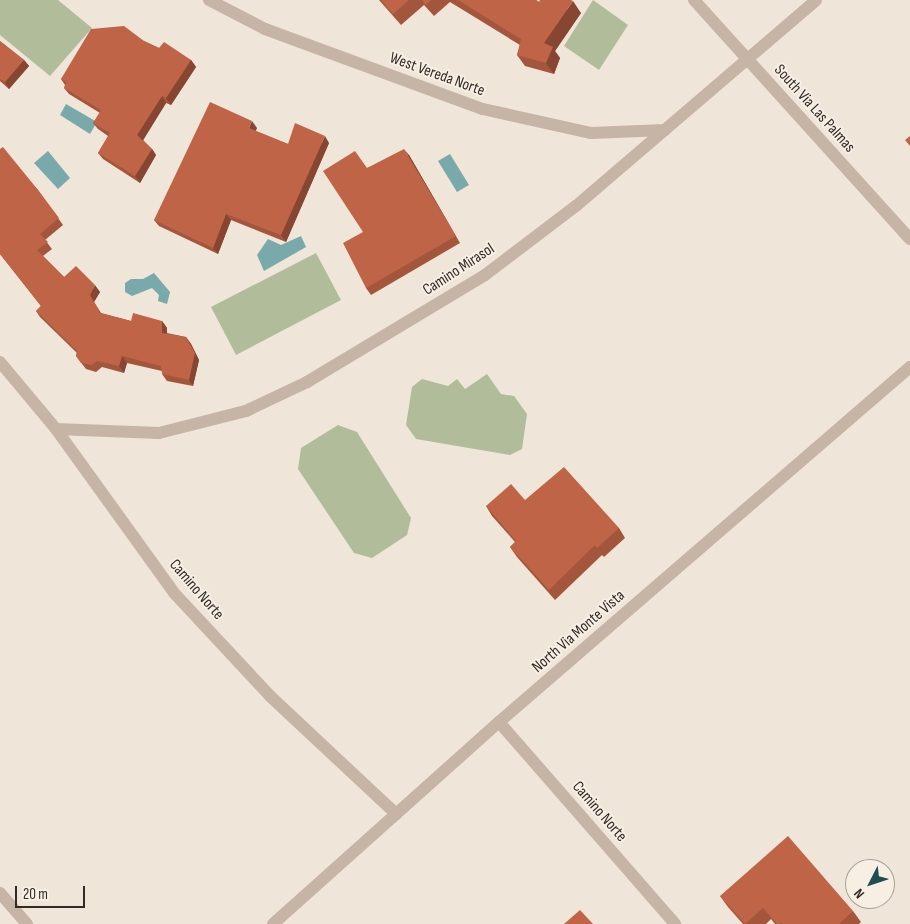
<!DOCTYPE html>
<style>
body{margin:0}
#map{position:relative;width:910px;height:924px;overflow:hidden;background:#efe5d9;font-family:"Sofia Sans Condensed",sans-serif}
div>[style]{position:absolute}
.green>*{inset:0;background:#b1bd9a}
.water>*{inset:0;background:#79a9ab}
.minor>*{height:12px;margin:-6px;padding:0 6px;transform-origin:6px;border-radius:6px;background:#c6b4a6}
.wall>*{inset:0;background:#a4563d}
.shaded-wall>*{inset:0;background:#864632}
.building>*{inset:0;background:#bf6447}
span{translate:-50% -50%;white-space:nowrap;text-align:center;line-height:1.15;-webkit-text-stroke:4px #f8efe4;paint-order:stroke}
.street-label{font-size:16px;color:#332a26}
.north{position:absolute;left:845px;top:859px;width:50px;height:50px;box-sizing:border-box;background:#f8efe4;border:1px solid #a9a098;border-radius:50%;rotate:229deg;font-size:14px;font-weight:700;line-height:20px;text-align:center;color:#332a26}
.north::after{content:'';display:block;margin:auto;width:18px;height:22px;background:#1e4e51;clip-path:polygon(50% 0,100% 100%,50% 72%,0 100%)}
.scale{position:absolute;left:15px;top:886px;width:70px;height:22px;box-sizing:border-box;border:2px solid #332a26;border-top:0;padding-left:6px;font-size:15px;line-height:18px;white-space:nowrap;color:#332a26;-webkit-text-stroke:4px #f8efe4;paint-order:stroke}
</style>
<div id="map">
<div class="green">
<div style="clip-path:polygon(0 0,58px 0,92px 28px,50px 76px,0 35px)"></div>
<div style="clip-path:polygon(593px 0,628px 25px,599px 70px,564px 46px)"></div>
<div style="clip-path:polygon(316px 253px,341px 300px,236px 355px,211px 307px)"></div>
<div style="clip-path:polygon(487px 374px,501px 394px,514px 396px,527px 414px,522px 449px,510px 455px,416px 439px,406px 425px,412px 387px,422px 379px,448px 386px,457px 379px,465px 389px)"></div>
<div style="clip-path:polygon(338px 425px,357px 432px,411px 518px,407px 535px,372px 558px,354px 553px,298px 469px,301px 448px)"></div>
</div>
<div class="water">
<div style="clip-path:polygon(66px 104px,97px 122px,90px 134px,60px 115px)"></div>
<div style="clip-path:polygon(48px 151px,70px 178px,58px 189px,34px 163px)"></div>
<div style="clip-path:polygon(450px 154px,469px 185px,457px 192px,438px 161px)"></div>
<div style="clip-path:polygon(301px 236px,306px 247px,264px 271px,257px 255px,268px 239px,281px 245px)"></div>
<div style="clip-path:polygon(154px 273px,170px 292px,167px 304px,158px 301px,159px 295px,152px 288px,132px 296px,125px 292px,125px 283px,131px 279px,143px 279px)"></div>
</div>
<div class="minor">
<div style="left:209px;top:0;width:63px;rotate:27.4deg"></div>
<div style="left:265px;top:29px;width:232px;rotate:20.2deg"></div>
<div style="left:483px;top:109px;width:111px;rotate:12.5deg"></div>
<div style="left:591px;top:133px;width:74px;rotate:-2.3deg"></div>
<div style="left:694px;top:0;width:322px;rotate:47.9deg"></div>
<div style="left:0;top:362px;width:87px;rotate:50.1deg"></div>
<div style="left:56px;top:429px;width:203px;rotate:54.2deg"></div>
<div style="left:175px;top:594px;width:139px;rotate:47deg"></div>
<div style="left:270px;top:696px;width:173px;rotate:43.1deg"></div>
<div style="left:56px;top:429px;width:103px;rotate:2.2deg"></div>
<div style="left:159px;top:433px;width:90px;rotate:-14.2deg"></div>
<div style="left:246px;top:411px;width:68px;rotate:-25.4deg"></div>
<div style="left:307px;top:382px;width:208px;rotate:-31deg"></div>
<div style="left:485px;top:275px;width:114px;rotate:-37.2deg"></div>
<div style="left:576px;top:206px;width:316px;rotate:-40.6deg"></div>
<div style="left:499px;top:722px;width:268px;rotate:48.9deg"></div>
<div style="left:0;top:893px;width:41px;rotate:48.9deg"></div>
<div style="left:273px;top:924px;width:303px;rotate:-41.8deg"></div>
<div style="left:499px;top:722px;width:543px;rotate:-40.82deg"></div>
</div>
<div class="wall">
<div style="clip-path:polygon(379px 0,536px 0,539px 2px,581px 13px,555px 51px,560px 58px,554px 74px,525px 66px,517px 55px,520px 45px,450px 2px,434px 16px,424px 5px,401px 25px)"></div>
<div style="clip-path:polygon(0 41px,24px 60px,29px 66px,9px 89px,0 81px)"></div>
<div style="clip-path:polygon(144px 41px,159px 48px,191px 60px,196px 67px,171px 105px,166px 103px,143px 140px,152px 149px,156px 155px,140px 183px,103px 159px,98px 153px,108px 136px,98px 129px,93px 123px,100px 113px,69px 94px,64px 88px,65px 85px,61px 79px)"></div>
<div style="clip-path:polygon(257px 128px,255px 131px,288px 144px,329px 143px,286px 242px,231px 220px,218px 254px,159px 226px,154px 220px)"></div>
<div style="clip-path:polygon(0 149px,38px 190px,63px 225px,45px 240px,52px 249px,43px 256px,64px 277px,100px 292px,94px 302px,101px 313px,131px 321px,162px 321px,167px 328px,167px 333px,186px 337px,191px 344px,199px 360px,193px 386px,167px 381px,162px 374px,162px 371px,127px 363px,124px 373px,102px 367px,96px 372px,86px 369px,76px 356px,77px 353px,40px 317px,36px 311px,41px 306px,0 254px)"></div>
<div style="clip-path:polygon(409px 155px,460px 243px,371px 295px,366px 288px,367px 168px)"></div>
<div style="clip-path:polygon(525px 500px,619px 528px,625px 538px,604px 557px,602px 555px,555px 600px,517px 557px,510px 547px,515px 542px,492px 516px,486px 506px)"></div>
<div style="clip-path:polygon(720px 896px,853px 911px,861px 922px,859px 924px,775px 924px,771px 919px,766px 924px,743px 924px,728px 907px)"></div>
</div>
<div class="shaded-wall">
<div style="clip-path:polygon(573px 1px,581px 13px,555px 51px,560px 58px,554px 74px,546px 63px,544px 43px)"></div>
<div style="clip-path:polygon(24px 60px,29px 66px,9px 89px,5px 82px)"></div>
<div style="clip-path:polygon(191px 60px,196px 67px,171px 105px,166px 98px)"></div>
<div style="clip-path:polygon(162px 96px,166px 103px,142px 142px,137px 135px)"></div>
<div style="clip-path:polygon(252px 121px,257px 128px,254px 135px,249px 128px)"></div>
<div style="clip-path:polygon(325px 136px,329px 143px,286px 242px,281px 235px)"></div>
<div style="clip-path:polygon(152px 149px,156px 155px,140px 183px,135px 176px)"></div>
<div style="clip-path:polygon(404px 149px,409px 155px,460px 243px,456px 236px)"></div>
<div style="clip-path:polygon(226px 214px,231px 220px,218px 254px,213px 248px)"></div>
<div style="clip-path:polygon(95px 285px,100px 292px,94px 302px,105px 320px,90px 295px)"></div>
<div style="clip-path:polygon(162px 321px,167px 328px,167px 339px,162px 333px)"></div>
<div style="clip-path:polygon(186px 337px,191px 344px,199px 360px,193px 386px,189px 380px)"></div>
<div style="clip-path:polygon(122px 356px,127px 363px,124px 373px,119px 366px)"></div>
</div>
<div class="building">
<div style="clip-path:polygon(381px 0,409px 0,393px 14px)"></div>
<div style="clip-path:polygon(422px 0,431px 0,426px 5px)"></div>
<div style="clip-path:polygon(458px 0,536px 0,539px 2px,540px 0,571px 0,573px 1px,544px 43px,553px 47px,546px 63px,517px 55px,521px 39px)"></div>
<div style="clip-path:polygon(124px 26px,144px 41px,159px 48px,164px 42px,191px 60px,166px 98px,162px 96px,137px 135px,152px 149px,135px 176px,98px 153px,110px 133px,93px 123px,101px 110px,64px 88px,67px 82px,61px 79px,91px 29px)"></div>
<div style="clip-path:polygon(0 41px,24px 60px,5px 82px,0 79px)"></div>
<div style="clip-path:polygon(210px 102px,252px 121px,249px 128px,288px 144px,295px 123px,325px 136px,281px 235px,226px 214px,213px 248px,154px 220px)"></div>
<div style="clip-path:polygon(910px 136px,910px 146px,905px 140px)"></div>
<div style="clip-path:polygon(3px 147px,38px 190px,59px 218px,40px 234px,48px 242px,37px 250px,64px 277px,76px 266px,95px 285px,90px 295px,100px 313px,131px 321px,133px 313px,162px 321px,162px 333px,186px 337px,195px 353px,189px 380px,162px 374px,161px 366px,122px 356px,119px 366px,97px 361px,92px 365px,81px 363px,76px 356px,77px 351px,36px 311px,41px 306px,0 254px,0 149px)"></div>
<div style="clip-path:polygon(404px 149px,456px 236px,366px 288px,343px 243px,363px 232px,323px 171px,355px 151px,367px 168px)"></div>
<div style="clip-path:polygon(564px 467px,619px 528px,597px 548px,595px 545px,549px 590px,510px 547px,516px 541px,486px 506px,511px 484px,525px 500px)"></div>
<div style="clip-path:polygon(788px 836px,853px 911px,840px 923px,841px 924px,782px 924px,781px 923px,779px 924px,777px 924px,763px 908px,745px 924px,720px 896px)"></div>
<div style="clip-path:polygon(580px 910px,593px 924px,564px 924px)"></div>
</div>
<div class="street-label">
<span style="left:437px;top:75px;rotate:20deg">West Vereda Norte</span>
<span style="left:814px;top:109px;rotate:48deg">South Via Las Palmas</span>
<span style="left:459px;top:270px;rotate:-33deg">Camino Mirasol</span>
<span style="left:196px;top:590px;rotate:49deg">Camino Norte</span>
<span style="left:579px;top:632px;rotate:-41deg">North Via Monte Vista</span>
<span style="left:599px;top:812px;rotate:49deg">Camino Norte</span>
</div>
<div class="north">N</div>
<div class="scale">20 m</div>
</div>
